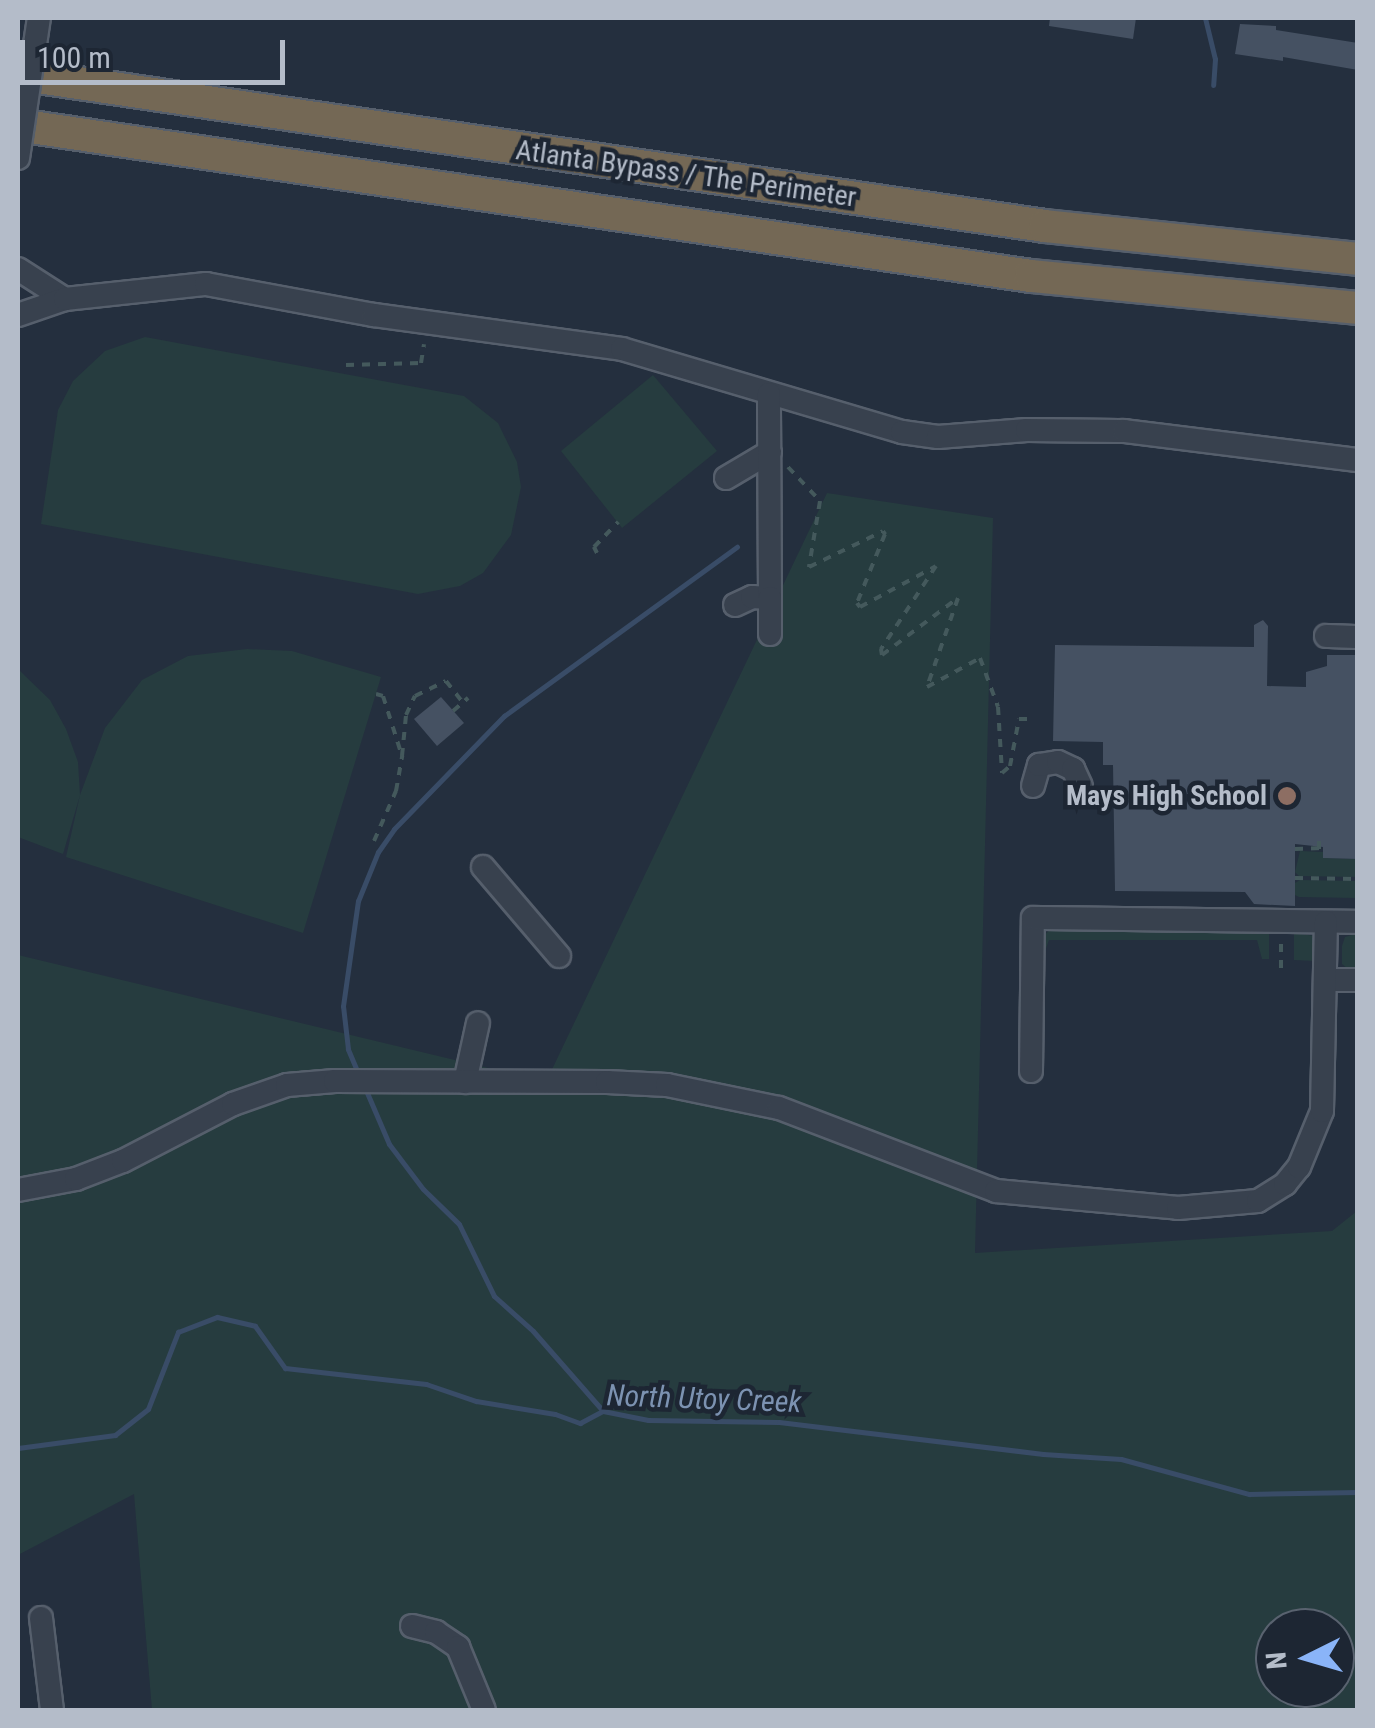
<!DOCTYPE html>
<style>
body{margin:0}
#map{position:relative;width:1375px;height:1728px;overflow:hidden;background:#242f3e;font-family:"Roboto Condensed",sans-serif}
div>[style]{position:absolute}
.green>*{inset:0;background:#263c3f}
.stream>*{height:5px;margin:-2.5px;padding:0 2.5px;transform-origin:2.5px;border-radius:2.5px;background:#394c67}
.building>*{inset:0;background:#455162}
.path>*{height:4px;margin-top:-2px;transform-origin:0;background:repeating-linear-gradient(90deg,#44595c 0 8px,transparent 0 16px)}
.roads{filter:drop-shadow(2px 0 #565f6c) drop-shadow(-2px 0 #565f6c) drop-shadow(0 2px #565f6c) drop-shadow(0 -2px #565f6c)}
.minor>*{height:22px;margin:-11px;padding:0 11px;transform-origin:11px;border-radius:11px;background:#38414e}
.highway>*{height:32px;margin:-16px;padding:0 16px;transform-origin:16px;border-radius:16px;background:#746855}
.bridges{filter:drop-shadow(2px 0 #565f6c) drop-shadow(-2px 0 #565f6c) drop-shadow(0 2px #565f6c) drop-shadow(0 -2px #565f6c)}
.minor-bridge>*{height:22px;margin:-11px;padding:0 11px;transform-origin:11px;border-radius:11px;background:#38414e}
.dots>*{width:28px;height:28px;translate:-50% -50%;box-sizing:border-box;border:5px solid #1d2633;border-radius:50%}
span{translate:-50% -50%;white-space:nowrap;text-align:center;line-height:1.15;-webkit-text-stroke:9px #1d2633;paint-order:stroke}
.street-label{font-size:28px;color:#b4bcc9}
.poi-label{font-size:28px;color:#b4bcc9;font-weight:700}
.right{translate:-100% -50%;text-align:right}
.water-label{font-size:30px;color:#7c92b1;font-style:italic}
.frame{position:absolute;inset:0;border:20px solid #b4bcc9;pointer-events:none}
.north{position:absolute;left:1255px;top:1608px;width:100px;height:100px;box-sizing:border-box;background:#1d2633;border:2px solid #59626f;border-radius:50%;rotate:265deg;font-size:28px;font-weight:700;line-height:40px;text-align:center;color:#b4bcc9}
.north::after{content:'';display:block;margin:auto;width:35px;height:45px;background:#8ab4f8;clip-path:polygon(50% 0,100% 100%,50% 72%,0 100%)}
.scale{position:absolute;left:20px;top:40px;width:265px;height:45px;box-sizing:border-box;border:5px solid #b4bcc9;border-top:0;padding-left:12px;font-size:30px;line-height:35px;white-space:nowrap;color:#b4bcc9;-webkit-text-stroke:8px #1d2633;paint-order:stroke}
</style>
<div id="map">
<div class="green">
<div style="clip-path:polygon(145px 337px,464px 396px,498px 423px,517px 462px,521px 487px,511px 535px,483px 573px,460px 586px,418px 594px,41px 524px,58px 410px,73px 381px,105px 351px)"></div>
<div style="clip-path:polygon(653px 375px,717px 451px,622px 528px,561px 451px)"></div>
<div style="clip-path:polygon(evenodd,827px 493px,993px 518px,975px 1253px,1332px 1231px,1357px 1211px,1357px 1710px,152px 1710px,134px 1494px,18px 1555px,18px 955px,546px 1082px,827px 493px,1275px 1628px,1335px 1628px,1335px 1688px,1275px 1688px,1275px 1628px)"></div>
<div style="clip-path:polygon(247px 649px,292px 651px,381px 677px,303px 933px,66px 857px,80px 795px,63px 854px,18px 837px,18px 669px,50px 700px,66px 729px,78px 762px,80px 795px,105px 728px,142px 680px,188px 656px)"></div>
<div style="clip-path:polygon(1300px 851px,1323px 852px,1324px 858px,1357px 859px,1357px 877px,1299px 876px,1295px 872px)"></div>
<div style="clip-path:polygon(1300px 880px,1357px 881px,1357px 898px,1299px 897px,1295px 895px,1295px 883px)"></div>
<div style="clip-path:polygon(1051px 929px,1269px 933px,1269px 959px,1262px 959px,1257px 940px,1049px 940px,1044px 954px,1043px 936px)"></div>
<div style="clip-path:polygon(1294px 933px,1315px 936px,1315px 961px,1294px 960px)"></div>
<div style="clip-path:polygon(1355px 934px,1356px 969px,1349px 970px,1342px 964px,1342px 946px,1345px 937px)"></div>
</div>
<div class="stream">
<div style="left:1205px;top:18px;width:42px;rotate:76.3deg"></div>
<div style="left:1215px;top:59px;width:26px;rotate:94deg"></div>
<div style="left:358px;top:1073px;width:26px;rotate:-113deg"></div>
<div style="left:348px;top:1049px;width:43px;rotate:-96.6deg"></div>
<div style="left:343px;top:1006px;width:106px;rotate:-81.9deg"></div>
<div style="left:358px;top:901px;width:53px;rotate:-67.8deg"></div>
<div style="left:378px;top:852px;width:28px;rotate:-55deg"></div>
<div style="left:394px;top:829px;width:158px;rotate:-45.8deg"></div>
<div style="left:504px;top:716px;width:288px;rotate:-36deg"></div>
<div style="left:365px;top:1088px;width:61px;rotate:66.8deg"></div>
<div style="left:389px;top:1144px;width:56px;rotate:52.9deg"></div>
<div style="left:423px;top:1189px;width:50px;rotate:44.2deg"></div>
<div style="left:459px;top:1224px;width:80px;rotate:64.1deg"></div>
<div style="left:494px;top:1296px;width:52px;rotate:41.9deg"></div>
<div style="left:533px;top:1331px;width:106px;rotate:48.8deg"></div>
<div style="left:18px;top:1448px;width:98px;rotate:-7.6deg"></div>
<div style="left:115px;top:1435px;width:42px;rotate:-38.2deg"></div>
<div style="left:148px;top:1409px;width:83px;rotate:-68.7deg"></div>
<div style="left:178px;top:1332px;width:42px;rotate:-21deg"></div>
<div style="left:217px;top:1317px;width:39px;rotate:13deg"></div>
<div style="left:255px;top:1326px;width:52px;rotate:54.5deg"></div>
<div style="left:285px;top:1368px;width:142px;rotate:6.5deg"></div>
<div style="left:426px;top:1384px;width:53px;rotate:18.8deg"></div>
<div style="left:476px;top:1401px;width:80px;rotate:9.3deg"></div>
<div style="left:555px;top:1414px;width:27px;rotate:20deg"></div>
<div style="left:580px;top:1423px;width:26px;rotate:-28deg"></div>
<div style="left:603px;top:1411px;width:46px;rotate:11.3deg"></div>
<div style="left:648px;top:1420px;width:131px;rotate:0.9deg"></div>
<div style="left:779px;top:1422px;width:266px;rotate:6.9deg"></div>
<div style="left:1043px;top:1454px;width:78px;rotate:3.7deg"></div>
<div style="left:1121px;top:1459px;width:133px;rotate:15.3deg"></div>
<div style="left:1249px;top:1494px;width:109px;rotate:-1.1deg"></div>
</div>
<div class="building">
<div style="clip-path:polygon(1050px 18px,1136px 18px,1133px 39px,1049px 26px)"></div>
<div style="clip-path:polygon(1240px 24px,1276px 26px,1276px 30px,1358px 43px,1358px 70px,1283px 57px,1283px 61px,1235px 54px)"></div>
<div style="clip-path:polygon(1263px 620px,1268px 626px,1267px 686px,1306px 687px,1306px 672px,1327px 666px,1327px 655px,1358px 655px,1358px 859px,1323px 858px,1323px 847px,1295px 844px,1295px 906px,1254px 904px,1245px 892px,1115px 891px,1113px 765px,1103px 765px,1103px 742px,1053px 741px,1055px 645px,1254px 647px,1254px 625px)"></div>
<div style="clip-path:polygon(441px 697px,464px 723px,437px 746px,414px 719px)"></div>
</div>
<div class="path">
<div style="left:346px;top:365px;width:75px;rotate:-1.5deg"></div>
<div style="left:421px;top:363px;width:19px;rotate:-81deg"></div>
<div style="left:788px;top:467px;width:47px;rotate:46.7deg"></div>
<div style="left:820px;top:501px;width:67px;rotate:99.5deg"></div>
<div style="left:809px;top:567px;width:82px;rotate:-25.9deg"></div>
<div style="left:883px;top:531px;width:4px;rotate:56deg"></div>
<div style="left:885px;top:534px;width:74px;rotate:112.1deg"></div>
<div style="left:857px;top:603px;width:5px;rotate:53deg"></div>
<div style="left:860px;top:607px;width:86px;rotate:-28.3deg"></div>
<div style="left:936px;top:566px;width:100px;rotate:123.5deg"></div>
<div style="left:881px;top:649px;width:6px;rotate:81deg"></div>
<div style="left:882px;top:655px;width:95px;rotate:-36.9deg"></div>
<div style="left:958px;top:598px;width:94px;rotate:109.2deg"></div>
<div style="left:927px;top:687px;width:60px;rotate:-28.7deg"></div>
<div style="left:980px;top:658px;width:52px;rotate:69.8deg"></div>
<div style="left:998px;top:707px;width:66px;rotate:86.5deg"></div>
<div style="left:1002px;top:773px;width:11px;rotate:-41deg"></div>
<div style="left:1010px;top:766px;width:48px;rotate:-79.2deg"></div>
<div style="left:1019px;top:719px;width:10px"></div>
<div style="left:597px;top:553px;width:7px;rotate:-117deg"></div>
<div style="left:594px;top:547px;width:35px;rotate:-46deg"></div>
<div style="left:376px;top:694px;width:7px;rotate:16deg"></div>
<div style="left:383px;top:696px;width:63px;rotate:72.4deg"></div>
<div style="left:402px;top:756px;width:41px;rotate:-84.4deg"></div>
<div style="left:406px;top:715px;width:21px;rotate:-65deg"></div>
<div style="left:415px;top:696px;width:34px;rotate:-26deg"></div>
<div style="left:446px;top:681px;width:28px;rotate:52deg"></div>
<div style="left:453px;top:711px;width:20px;rotate:-41deg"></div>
<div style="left:374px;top:841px;width:55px;rotate:-66.3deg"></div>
<div style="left:396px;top:791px;width:36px;rotate:-80deg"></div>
<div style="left:1295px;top:849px;width:28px;rotate:-2deg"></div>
<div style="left:1319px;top:849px;width:15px;rotate:-90deg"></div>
<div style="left:1295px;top:878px;width:63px;rotate:0.9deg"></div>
<div style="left:1281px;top:968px;width:26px;rotate:-90deg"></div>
</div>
<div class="roads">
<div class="minor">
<div style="left:18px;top:269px;width:56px;rotate:32.6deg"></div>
<div style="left:18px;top:315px;width:50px;rotate:-18.8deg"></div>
<div style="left:65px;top:299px;width:142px;rotate:-6.1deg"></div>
<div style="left:206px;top:284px;width:171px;rotate:10.5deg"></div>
<div style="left:374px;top:315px;width:250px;rotate:7.8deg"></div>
<div style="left:622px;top:349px;width:292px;rotate:16.5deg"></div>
<div style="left:902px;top:432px;width:36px;rotate:8deg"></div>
<div style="left:938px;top:437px;width:89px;rotate:-4.5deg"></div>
<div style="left:1027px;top:430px;width:97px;rotate:0.6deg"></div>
<div style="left:1124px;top:431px;width:236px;rotate:7.1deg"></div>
<div style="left:726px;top:478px;width:51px;rotate:-30.6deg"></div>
<div style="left:735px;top:605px;width:19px;rotate:-25deg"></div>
<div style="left:752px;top:597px;width:18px;rotate:3deg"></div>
<div style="left:770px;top:598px;width:204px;rotate:-90.3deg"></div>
<div style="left:770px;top:634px;width:36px;rotate:-90deg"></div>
<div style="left:1326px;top:636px;width:32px;rotate:2deg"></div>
<div style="left:1033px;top:786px;width:22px;rotate:-74deg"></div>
<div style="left:1039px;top:765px;width:19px;rotate:-9deg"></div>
<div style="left:1058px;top:762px;width:17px;rotate:25deg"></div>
<div style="left:1073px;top:769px;width:19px;rotate:65deg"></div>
<div style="left:483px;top:867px;width:117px;rotate:49.5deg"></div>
<div style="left:1325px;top:980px;width:33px"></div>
<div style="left:1031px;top:1071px;width:153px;rotate:-89.3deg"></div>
<div style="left:1033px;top:918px;width:325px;rotate:0.7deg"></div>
<div style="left:465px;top:1082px;width:60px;rotate:-77.6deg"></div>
<div style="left:18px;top:1190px;width:59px;rotate:-10.7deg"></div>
<div style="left:76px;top:1179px;width:50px;rotate:-21deg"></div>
<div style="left:123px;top:1161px;width:124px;rotate:-27.4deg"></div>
<div style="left:233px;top:1104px;width:57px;rotate:-19.4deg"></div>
<div style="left:287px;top:1085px;width:48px;rotate:-4.8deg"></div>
<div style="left:335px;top:1081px;width:272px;rotate:0.2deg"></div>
<div style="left:607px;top:1082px;width:60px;rotate:2.9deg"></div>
<div style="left:667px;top:1085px;width:114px;rotate:11.6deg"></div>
<div style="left:779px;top:1108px;width:232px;rotate:20.9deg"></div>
<div style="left:996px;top:1191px;width:183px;rotate:5.3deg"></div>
<div style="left:1178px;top:1208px;width:80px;rotate:-5deg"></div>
<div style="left:1258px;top:1201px;width:32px;rotate:-32deg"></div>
<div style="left:1285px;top:1184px;width:22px;rotate:-51deg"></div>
<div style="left:1299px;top:1167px;width:61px;rotate:-67.7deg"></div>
<div style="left:1322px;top:1111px;width:189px;rotate:-88.8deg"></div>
<div style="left:41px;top:1618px;width:93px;rotate:83.2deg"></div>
<div style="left:412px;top:1626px;width:25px;rotate:14deg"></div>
<div style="left:436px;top:1632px;width:27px;rotate:34deg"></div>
<div style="left:458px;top:1647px;width:68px;rotate:67.6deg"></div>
</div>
<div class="highway">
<div style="left:18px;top:74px;width:1038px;rotate:8.42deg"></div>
<div style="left:1045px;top:226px;width:315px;rotate:6deg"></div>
<div style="left:18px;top:125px;width:1024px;rotate:8.48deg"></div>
<div style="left:1031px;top:276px;width:329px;rotate:5.6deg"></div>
</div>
</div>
<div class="bridges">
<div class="minor-bridge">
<div style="left:18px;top:158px;width:142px;rotate:-81.5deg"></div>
</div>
</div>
<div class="dots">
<div style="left:1287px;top:796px;background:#8d6e63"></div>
</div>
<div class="street-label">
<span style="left:686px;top:174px;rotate:8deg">Atlanta Bypass / The Perimeter</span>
</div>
<div class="poi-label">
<span class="right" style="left:1267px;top:796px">Mays High School</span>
</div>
<div class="water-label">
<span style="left:704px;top:1399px;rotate:2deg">North Utoy Creek</span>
</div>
<div class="frame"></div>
<div class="north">N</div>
<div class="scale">100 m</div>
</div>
